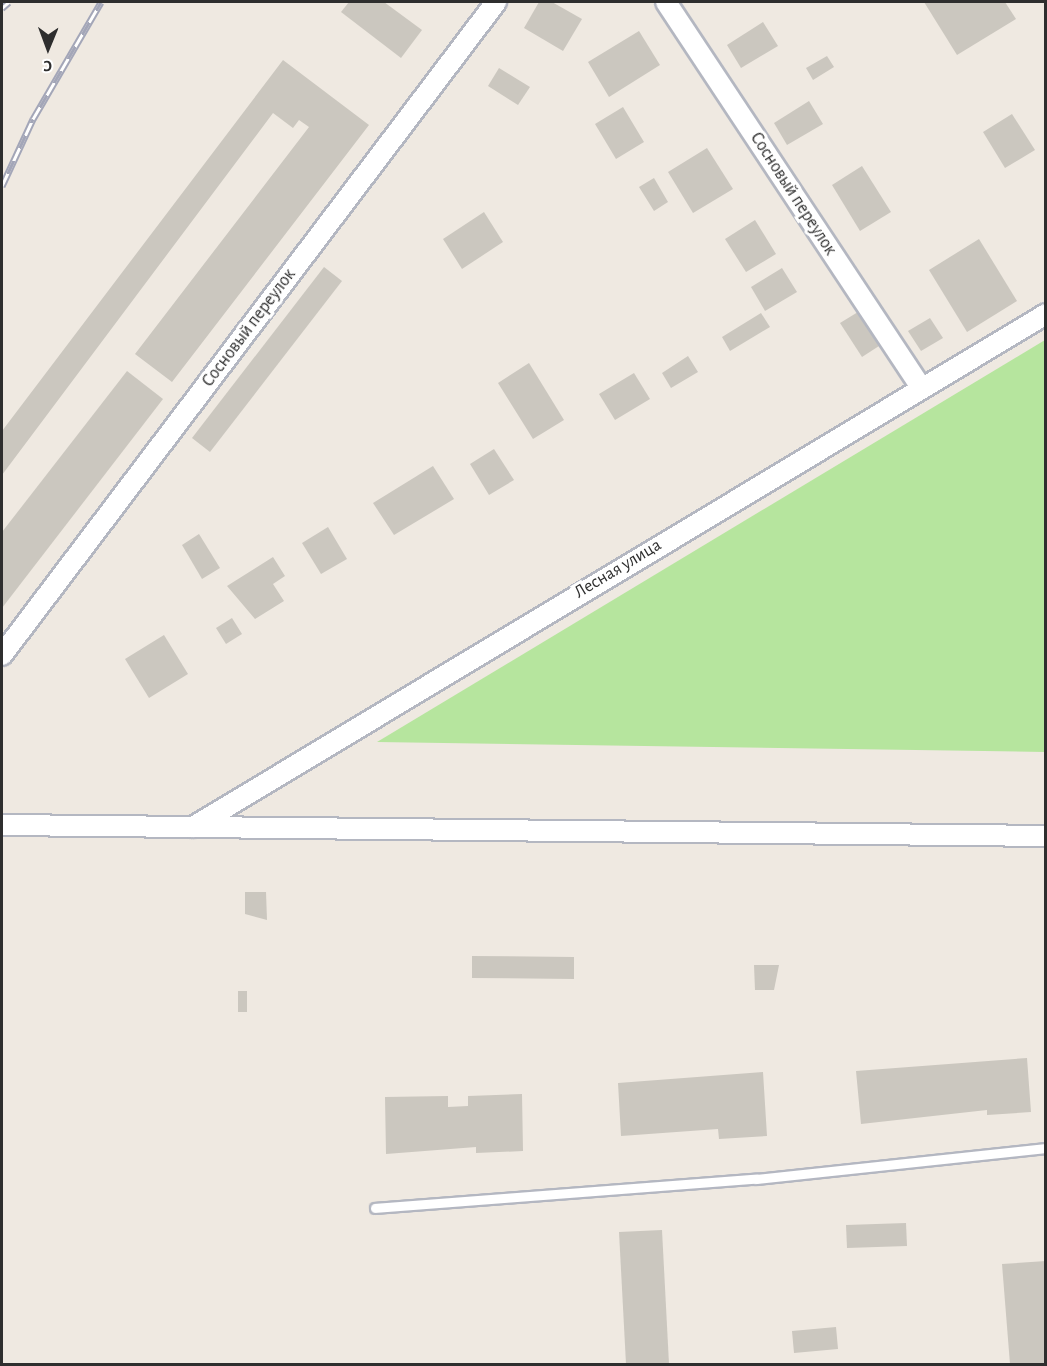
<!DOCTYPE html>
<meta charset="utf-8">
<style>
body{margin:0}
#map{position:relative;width:1047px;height:1366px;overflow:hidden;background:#efe9e1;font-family:"Alegreya Sans",sans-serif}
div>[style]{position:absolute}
.green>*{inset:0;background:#b6e59e}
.building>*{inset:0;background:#cbc7bf}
.roads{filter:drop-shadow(2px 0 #b4b7c1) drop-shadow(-2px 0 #b4b7c1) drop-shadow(0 2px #b4b7c1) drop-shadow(0 -2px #b4b7c1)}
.service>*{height:9px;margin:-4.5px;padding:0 4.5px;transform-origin:4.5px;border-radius:4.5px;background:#fff}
.minor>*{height:20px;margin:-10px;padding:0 10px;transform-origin:10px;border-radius:10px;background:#fff}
.rail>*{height:7px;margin-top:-3.5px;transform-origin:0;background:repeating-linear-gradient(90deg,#fff 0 14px,#a3a6b8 0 28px);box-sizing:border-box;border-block:2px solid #a3a6b8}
span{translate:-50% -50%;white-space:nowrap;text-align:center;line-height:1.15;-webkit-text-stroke:6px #fff;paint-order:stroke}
.street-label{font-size:18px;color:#2e2e2e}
.frame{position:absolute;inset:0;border:3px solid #2e2e2e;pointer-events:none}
.north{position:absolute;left:18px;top:18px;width:60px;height:60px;-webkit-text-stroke:4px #fff;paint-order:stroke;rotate:181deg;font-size:16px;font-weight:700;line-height:24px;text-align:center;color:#2e2e2e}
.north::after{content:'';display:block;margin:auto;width:21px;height:27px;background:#2e2e2e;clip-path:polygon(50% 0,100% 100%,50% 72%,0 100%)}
</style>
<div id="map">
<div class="green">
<div style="clip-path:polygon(1045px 340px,1045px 752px,377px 742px)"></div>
</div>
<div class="building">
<div style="clip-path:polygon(349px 2px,384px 2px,422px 30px,401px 58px,341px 12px)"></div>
<div style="clip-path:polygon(539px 2px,552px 2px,582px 19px,563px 51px,524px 28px)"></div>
<div style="clip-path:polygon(924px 2px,1005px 2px,1016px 19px,957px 55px)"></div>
<div style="clip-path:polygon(763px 22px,778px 46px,741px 68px,727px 45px)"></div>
<div style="clip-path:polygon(639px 31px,660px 65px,609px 97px,588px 62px)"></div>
<div style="clip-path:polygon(827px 56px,834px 67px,813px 80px,806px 68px)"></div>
<div style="clip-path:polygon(283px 60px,369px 125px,172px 382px,135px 354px,309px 127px,299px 120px,293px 128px,273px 113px,2px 475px,2px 431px)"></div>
<div style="clip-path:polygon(499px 68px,530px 87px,518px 105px,488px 86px)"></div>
<div style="clip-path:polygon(809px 101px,823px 124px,787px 145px,774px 123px)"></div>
<div style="clip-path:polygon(623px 107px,644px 142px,616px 159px,595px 124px)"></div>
<div style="clip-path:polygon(1012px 114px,1035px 150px,1005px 168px,983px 132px)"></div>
<div style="clip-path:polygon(707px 148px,733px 189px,693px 213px,668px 172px)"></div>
<div style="clip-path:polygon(862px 166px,891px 212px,860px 231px,832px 185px)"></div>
<div style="clip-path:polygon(654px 178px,668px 202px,654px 211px,639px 187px)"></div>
<div style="clip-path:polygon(484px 212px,503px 242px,462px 269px,443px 239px)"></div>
<div style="clip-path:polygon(755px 220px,776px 254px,746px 272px,725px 239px)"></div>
<div style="clip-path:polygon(979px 239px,1017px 301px,967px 332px,929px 270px)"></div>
<div style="clip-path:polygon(324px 267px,342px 281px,210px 452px,192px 438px)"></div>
<div style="clip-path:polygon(782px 268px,797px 292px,765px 311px,751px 287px)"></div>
<div style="clip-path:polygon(858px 312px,879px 346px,862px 357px,840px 323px)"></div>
<div style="clip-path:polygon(761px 313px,770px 327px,730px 351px,722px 337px)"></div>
<div style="clip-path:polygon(930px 318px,943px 338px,921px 351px,908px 331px)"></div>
<div style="clip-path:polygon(688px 356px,698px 372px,671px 388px,662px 373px)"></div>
<div style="clip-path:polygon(529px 363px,564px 420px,533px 439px,498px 383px)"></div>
<div style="clip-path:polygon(127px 371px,163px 399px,2px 608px,2px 532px)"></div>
<div style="clip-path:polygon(634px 373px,650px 399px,615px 420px,599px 394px)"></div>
<div style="clip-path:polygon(494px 449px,514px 480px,489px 495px,470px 464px)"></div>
<div style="clip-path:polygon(433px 466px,454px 499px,394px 535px,373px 503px)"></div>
<div style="clip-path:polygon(328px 527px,347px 559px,321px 574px,302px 543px)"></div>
<div style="clip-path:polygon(199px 534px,220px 568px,202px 579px,182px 545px)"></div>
<div style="clip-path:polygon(273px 557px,285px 576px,273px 584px,284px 601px,255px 619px,227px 586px)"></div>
<div style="clip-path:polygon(232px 618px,242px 634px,226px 644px,216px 628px)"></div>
<div style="clip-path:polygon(164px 635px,188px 674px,149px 698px,125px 659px)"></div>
<div style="clip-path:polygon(245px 892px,266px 892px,267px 920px,245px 914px)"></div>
<div style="clip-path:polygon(472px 956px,574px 957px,574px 979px,472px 978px)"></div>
<div style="clip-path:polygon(754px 965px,779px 965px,774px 990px,755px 990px)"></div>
<div style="clip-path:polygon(238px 991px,247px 991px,247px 1012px,238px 1012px)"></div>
<div style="clip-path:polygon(1027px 1058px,1031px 1112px,987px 1115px,987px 1110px,861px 1124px,856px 1071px)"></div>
<div style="clip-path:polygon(763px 1072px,767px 1136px,719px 1139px,718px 1129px,621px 1136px,618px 1083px)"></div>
<div style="clip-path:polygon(522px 1094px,523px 1151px,476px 1153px,476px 1147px,386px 1154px,385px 1097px,448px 1096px,448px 1107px,468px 1106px,468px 1096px)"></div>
<div style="clip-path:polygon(906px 1223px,907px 1246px,847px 1248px,846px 1225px)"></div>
<div style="clip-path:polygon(662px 1230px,669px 1364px,626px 1364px,619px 1232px)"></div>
<div style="clip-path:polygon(1046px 1261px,1046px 1364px,1010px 1364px,1002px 1264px)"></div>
<div style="clip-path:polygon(836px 1327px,838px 1349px,794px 1353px,792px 1331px)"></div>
</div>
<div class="roads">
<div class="service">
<div style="left:375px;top:1208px;width:382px;rotate:-4.4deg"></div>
<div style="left:756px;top:1179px;width:292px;rotate:-6.1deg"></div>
</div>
<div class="minor">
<div style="left:666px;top:2px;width:460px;rotate:56.5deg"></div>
<div style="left:2px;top:655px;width:819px;rotate:-52.89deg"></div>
<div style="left:2px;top:825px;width:1044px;rotate:0.6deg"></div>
<div style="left:193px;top:827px;width:995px;rotate:-31.02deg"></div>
</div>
</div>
<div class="rail">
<div style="left:2px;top:8px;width:9px;rotate:-41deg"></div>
<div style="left:2px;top:186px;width:74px;rotate:-65.2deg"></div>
<div style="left:33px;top:119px;width:135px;rotate:-59.8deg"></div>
</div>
<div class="street-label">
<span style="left:793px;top:194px;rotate:57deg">Сосновый переулок</span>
<span style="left:249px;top:328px;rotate:-53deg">Сосновый переулок</span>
<span style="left:618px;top:569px;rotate:-31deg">Лесная улица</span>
</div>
<div class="frame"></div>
<div class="north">С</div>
</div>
